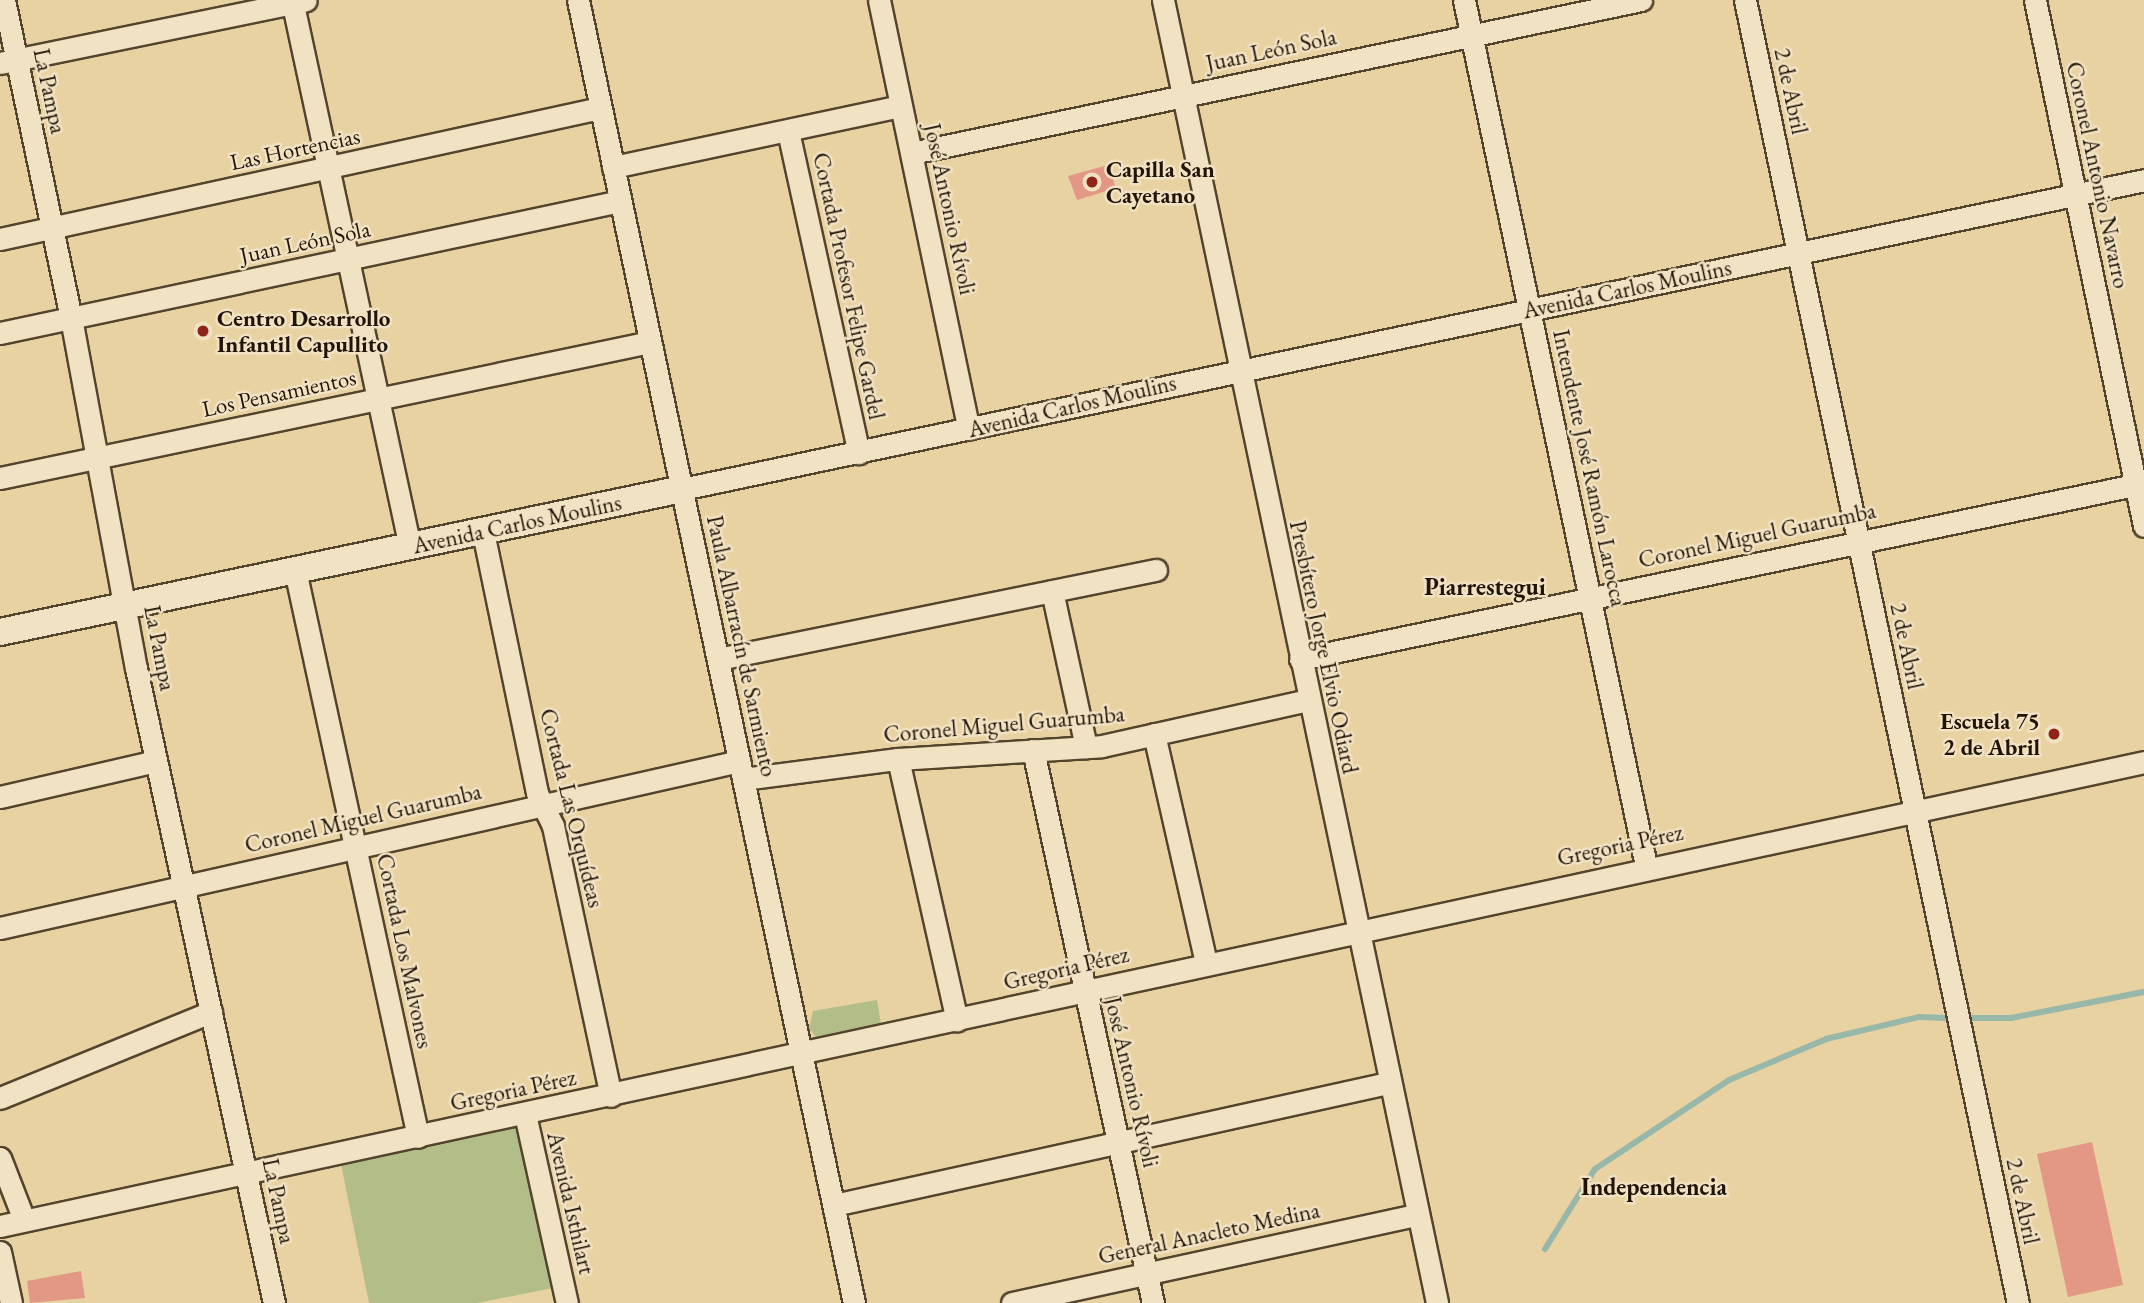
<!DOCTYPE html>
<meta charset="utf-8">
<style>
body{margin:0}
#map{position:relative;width:2144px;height:1303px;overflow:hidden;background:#e9d2a2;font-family:"EB Garamond",serif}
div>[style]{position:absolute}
.green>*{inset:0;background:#b3bd87}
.stream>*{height:6px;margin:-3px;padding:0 3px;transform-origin:3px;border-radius:3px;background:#97b7a9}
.building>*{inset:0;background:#e39785}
.roads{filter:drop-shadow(2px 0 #53442d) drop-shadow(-2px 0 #53442d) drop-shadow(0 2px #53442d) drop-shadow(0 -2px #53442d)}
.minor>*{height:21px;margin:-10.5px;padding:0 10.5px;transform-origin:10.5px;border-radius:10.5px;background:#f1e2c3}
.tertiary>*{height:26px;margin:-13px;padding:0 13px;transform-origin:13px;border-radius:13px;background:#f1e2c3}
.dots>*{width:19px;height:19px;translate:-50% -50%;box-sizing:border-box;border:4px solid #f1e2c3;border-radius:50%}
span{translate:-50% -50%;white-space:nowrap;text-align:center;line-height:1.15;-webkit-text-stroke:5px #f1e2c3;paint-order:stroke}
.street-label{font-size:23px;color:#211406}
.poi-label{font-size:23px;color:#211406;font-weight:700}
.left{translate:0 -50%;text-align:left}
.right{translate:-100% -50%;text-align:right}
.neighbourhood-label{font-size:24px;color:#211406;font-weight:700}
</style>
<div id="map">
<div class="green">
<div style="clip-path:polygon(877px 1000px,882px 1030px,818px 1040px,809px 1028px,813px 1011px)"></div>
<div style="clip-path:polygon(519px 1126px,553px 1288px,477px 1303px,369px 1303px,341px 1164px)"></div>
</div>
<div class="stream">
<div style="left:1968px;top:1018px;width:43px"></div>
<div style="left:2011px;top:1018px;width:136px;rotate:-11.1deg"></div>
<div style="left:1545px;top:1249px;width:94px;rotate:-58deg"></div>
<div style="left:1595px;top:1169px;width:161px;rotate:-33.6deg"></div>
<div style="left:1729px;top:1080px;width:105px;rotate:-22.9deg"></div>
<div style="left:1826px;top:1039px;width:96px;rotate:-13.3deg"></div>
<div style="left:1919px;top:1017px;width:28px;rotate:2deg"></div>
</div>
<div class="building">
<div style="clip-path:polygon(1108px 165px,1116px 188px,1077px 200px,1068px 176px)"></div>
<div style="clip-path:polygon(2092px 1142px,2123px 1285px,2068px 1297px,2037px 1154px)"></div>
<div style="clip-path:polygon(81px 1271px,85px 1298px,30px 1303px,27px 1281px)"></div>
</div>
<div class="roads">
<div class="minor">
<div style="left:4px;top:0;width:325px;rotate:78.1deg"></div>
<div style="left:71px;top:318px;width:356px;rotate:79.5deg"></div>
<div style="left:136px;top:668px;width:650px;rotate:77.74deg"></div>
<div style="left:292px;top:0;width:560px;rotate:77.83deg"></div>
<div style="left:578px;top:0;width:1332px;rotate:78.04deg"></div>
<div style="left:879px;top:0;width:438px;rotate:78.2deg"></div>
<div style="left:1163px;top:0;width:1331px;rotate:78.12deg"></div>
<div style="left:1464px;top:0;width:885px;rotate:78.13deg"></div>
<div style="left:1745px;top:0;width:1331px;rotate:78.17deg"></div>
<div style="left:2035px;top:0;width:537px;rotate:78.29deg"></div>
<div style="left:0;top:63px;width:312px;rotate:-11.6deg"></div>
<div style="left:788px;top:131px;width:330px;rotate:77.6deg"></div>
<div style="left:912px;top:153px;width:745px;rotate:-11.85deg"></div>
<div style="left:613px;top:167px;width:294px;rotate:-12deg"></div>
<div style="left:0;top:239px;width:614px;rotate:-12.32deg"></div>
<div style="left:0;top:333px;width:634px;rotate:-12.02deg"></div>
<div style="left:0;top:478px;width:664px;rotate:-11.82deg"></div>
<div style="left:682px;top:489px;width:1494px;rotate:-11.93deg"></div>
<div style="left:483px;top:532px;width:267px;rotate:78.3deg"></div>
<div style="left:537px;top:793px;width:37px;rotate:64deg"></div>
<div style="left:553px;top:826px;width:276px;rotate:77.9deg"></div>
<div style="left:295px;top:570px;width:580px;rotate:77.76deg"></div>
<div style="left:1052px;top:591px;width:160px;rotate:77.7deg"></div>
<div style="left:718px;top:659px;width:447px;rotate:-11.5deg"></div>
<div style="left:1300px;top:659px;width:862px;rotate:-11.78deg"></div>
<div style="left:1154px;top:734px;width:234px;rotate:77.2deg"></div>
<div style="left:1033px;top:750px;width:566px;rotate:77.76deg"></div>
<div style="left:898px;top:759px;width:268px;rotate:77.3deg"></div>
<div style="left:743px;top:779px;width:156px;rotate:-7.4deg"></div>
<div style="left:898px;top:759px;width:204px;rotate:-3.6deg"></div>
<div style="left:1102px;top:746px;width:211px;rotate:-12.6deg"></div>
<div style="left:0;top:797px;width:160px;rotate:-13deg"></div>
<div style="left:0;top:928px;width:758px;rotate:-12.73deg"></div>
<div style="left:0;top:1098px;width:228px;rotate:-22.2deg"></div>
<div style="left:525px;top:1114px;width:194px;rotate:77.5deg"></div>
<div style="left:0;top:1158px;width:66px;rotate:68.8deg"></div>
<div style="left:834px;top:1205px;width:567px;rotate:-12.42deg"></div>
<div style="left:0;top:1226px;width:2194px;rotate:-12.21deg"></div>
<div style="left:0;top:1252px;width:52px;rotate:77.8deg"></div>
<div style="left:1012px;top:1303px;width:413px;rotate:-12.3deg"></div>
</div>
<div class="tertiary">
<div style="left:0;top:632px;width:697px;rotate:-11.84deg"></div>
</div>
</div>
<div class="dots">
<div style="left:1092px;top:182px;background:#8f2418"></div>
<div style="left:203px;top:331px;background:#8f2418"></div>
<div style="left:2054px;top:734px;background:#8f2418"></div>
</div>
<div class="street-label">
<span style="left:1271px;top:50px;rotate:-12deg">Juan León Sola</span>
<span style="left:50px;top:91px;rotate:78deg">La Pampa</span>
<span style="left:1791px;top:91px;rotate:78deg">2 de Abril</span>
<span style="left:295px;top:149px;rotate:-12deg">Las Hortencias</span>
<span style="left:2098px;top:175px;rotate:78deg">Coronel Antonio Navarro</span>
<span style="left:950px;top:209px;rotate:78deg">José Antonio Rívoli</span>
<span style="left:305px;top:242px;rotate:-12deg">Juan León Sola</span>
<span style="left:849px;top:286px;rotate:78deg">Cortada Profesor Felipe Gardel</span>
<span style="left:1627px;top:289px;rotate:-12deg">Avenida Carlos Moulins</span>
<span style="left:279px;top:393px;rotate:-12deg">Los Pensamientos</span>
<span style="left:1072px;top:406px;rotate:-13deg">Avenida Carlos Moulins</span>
<span style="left:1590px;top:468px;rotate:78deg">Intendente José Ramón Larocca</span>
<span style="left:517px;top:524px;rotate:-12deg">Avenida Carlos Moulins</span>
<span style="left:1757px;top:535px;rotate:-12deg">Coronel Miguel Guarumba</span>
<span style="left:742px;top:646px;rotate:78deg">Paula Albarracín de Sarmiento</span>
<span style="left:1907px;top:646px;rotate:78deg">2 de Abril</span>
<span style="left:1324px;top:647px;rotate:78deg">Presbítero Jorge Elvio Odiard</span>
<span style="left:160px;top:648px;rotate:79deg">La Pampa</span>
<span style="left:1004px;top:724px;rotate:-5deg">Coronel Miguel Guarumba</span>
<span style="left:572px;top:808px;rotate:76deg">Cortada Las Orquídeas</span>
<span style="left:363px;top:818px;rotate:-13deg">Coronel Miguel Guarumba</span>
<span style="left:1620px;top:845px;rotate:-12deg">Gregoria Pérez</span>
<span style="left:405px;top:951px;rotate:78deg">Cortada Los Malvones</span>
<span style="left:1066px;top:968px;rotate:-13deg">Gregoria Pérez</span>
<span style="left:1132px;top:1082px;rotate:77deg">José Antonio Rívoli</span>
<span style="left:513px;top:1090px;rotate:-12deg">Gregoria Pérez</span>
<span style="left:279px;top:1201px;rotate:78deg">La Pampa</span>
<span style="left:2023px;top:1201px;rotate:78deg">2 de Abril</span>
<span style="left:571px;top:1203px;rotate:77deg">Avenida Isthilart</span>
<span style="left:1209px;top:1233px;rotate:-12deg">General Anacleto Medina</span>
</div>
<div class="poi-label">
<span class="left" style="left:1106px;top:182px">Capilla San<br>Cayetano</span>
<span class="left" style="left:217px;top:331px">Centro Desarrollo<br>Infantil Capullito</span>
<span class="right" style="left:2040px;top:734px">Escuela 75<br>2 de Abril</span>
</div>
<div class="neighbourhood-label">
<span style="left:1485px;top:587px">Piarrestegui</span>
<span style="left:1654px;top:1187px">Independencia</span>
</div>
</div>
